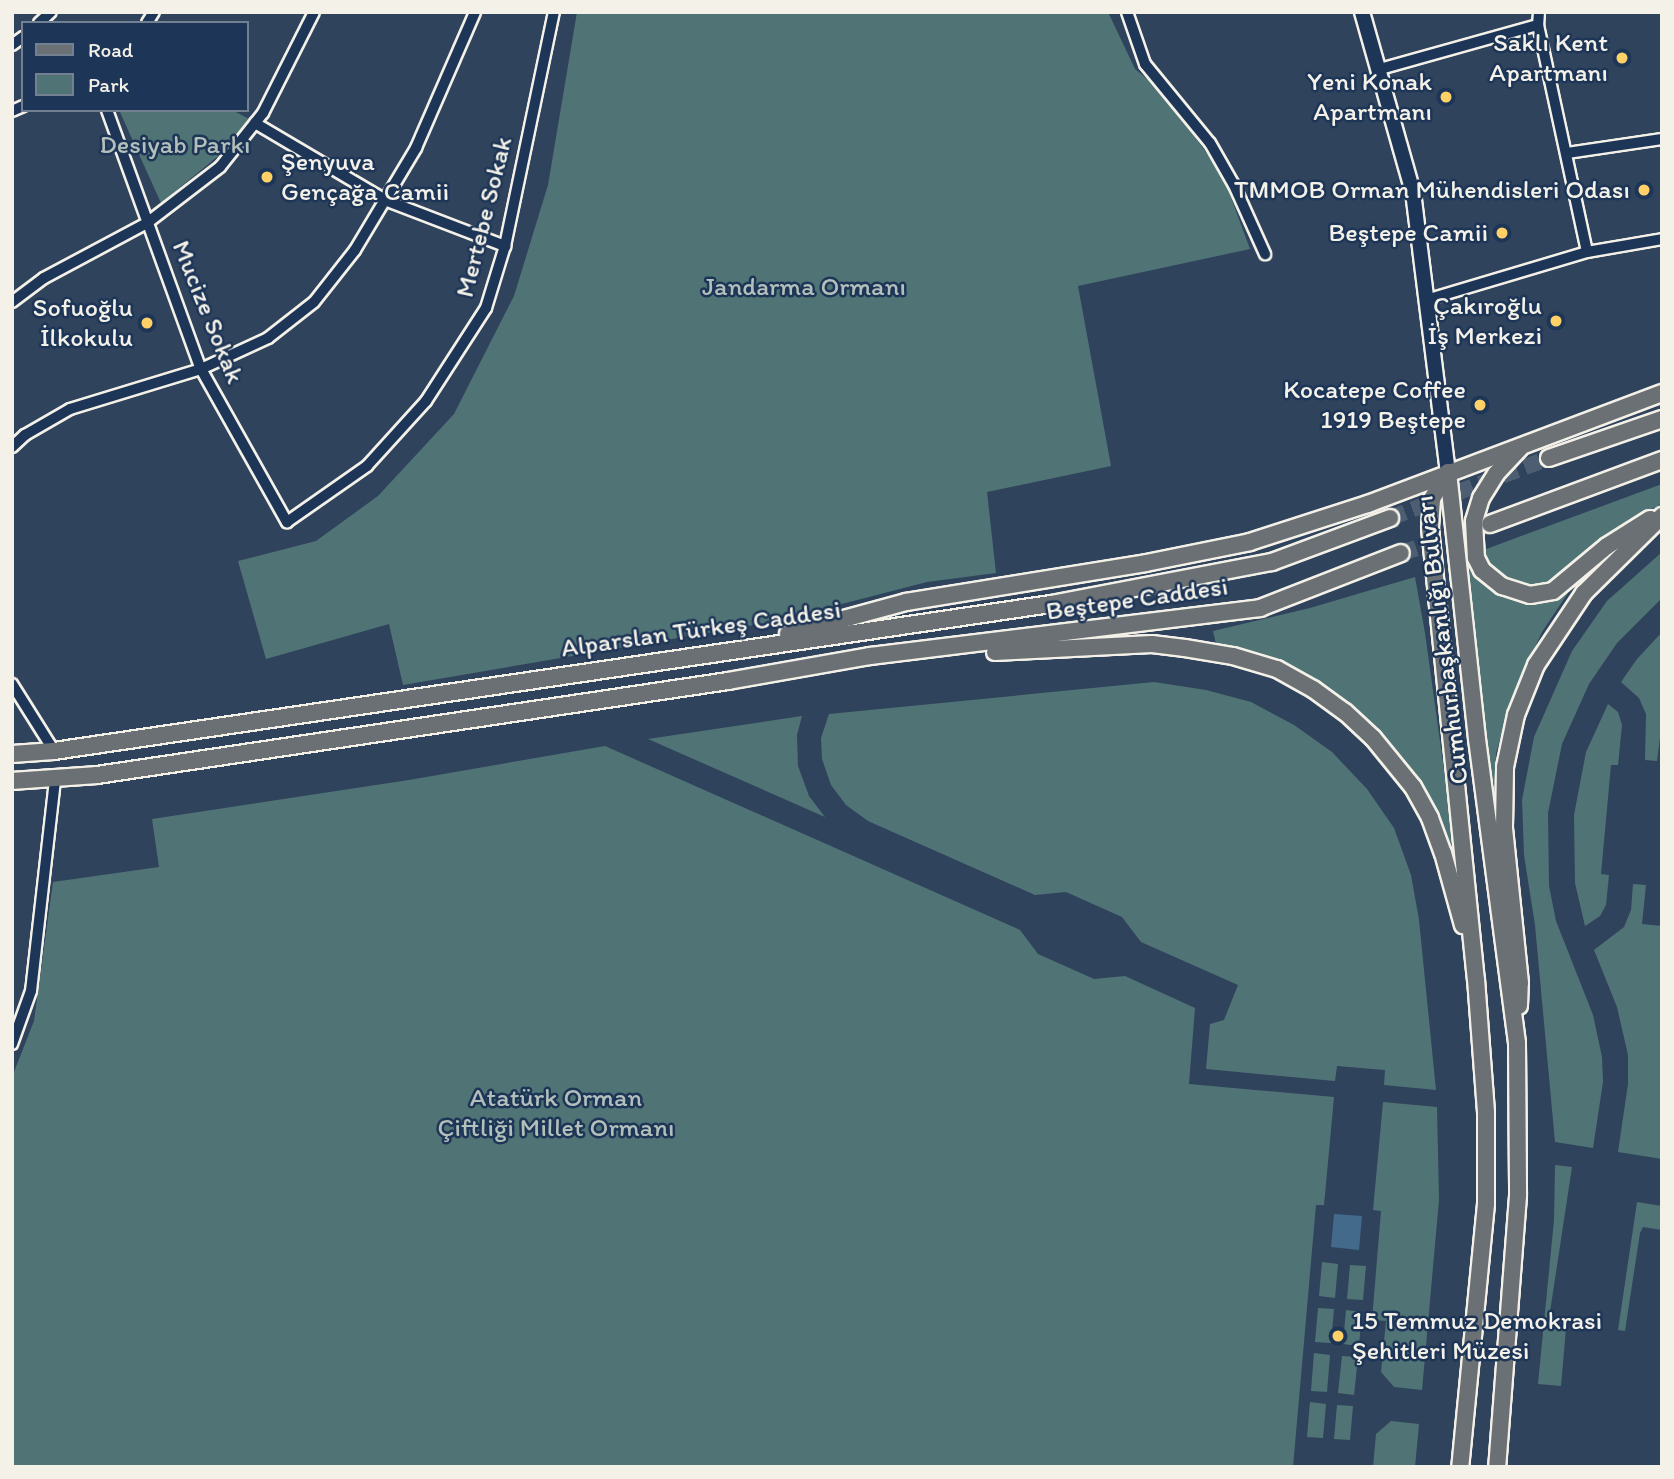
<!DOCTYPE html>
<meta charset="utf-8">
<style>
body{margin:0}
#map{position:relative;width:1674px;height:1479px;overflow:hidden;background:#30435d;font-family:Itim,sans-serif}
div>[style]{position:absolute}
.green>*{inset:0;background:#507475}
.water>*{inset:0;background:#436a8b}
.primary-tunnel>*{height:16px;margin-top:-8px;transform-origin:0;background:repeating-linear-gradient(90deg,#4d5d72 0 16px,transparent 0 24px)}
.roads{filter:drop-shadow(2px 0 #f4f1e8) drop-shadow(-2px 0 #f4f1e8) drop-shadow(0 2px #f4f1e8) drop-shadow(0 -2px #f4f1e8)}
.street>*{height:10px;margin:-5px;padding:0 5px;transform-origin:5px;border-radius:5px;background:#1d3557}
.secondary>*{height:14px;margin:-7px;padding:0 7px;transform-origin:7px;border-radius:7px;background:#1d3557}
.primary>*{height:16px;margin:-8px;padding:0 8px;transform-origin:8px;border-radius:8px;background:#6a7074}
.dots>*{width:19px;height:19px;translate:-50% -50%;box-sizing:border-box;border:4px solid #1d3557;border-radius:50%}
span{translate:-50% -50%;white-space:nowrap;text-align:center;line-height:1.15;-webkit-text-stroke:5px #1d3557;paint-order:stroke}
.poi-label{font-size:26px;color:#f4f1e8}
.right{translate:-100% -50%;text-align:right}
.left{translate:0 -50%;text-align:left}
.park-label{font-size:26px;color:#b2bfba}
.street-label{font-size:26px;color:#f4f1e8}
.frame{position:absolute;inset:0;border:14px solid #f4f1e8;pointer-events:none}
.legend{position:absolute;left:21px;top:21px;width:228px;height:91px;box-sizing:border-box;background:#1d3557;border:2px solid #738091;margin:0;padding:9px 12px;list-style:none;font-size:21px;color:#f4f1e8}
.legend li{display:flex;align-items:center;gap:14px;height:35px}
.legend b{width:35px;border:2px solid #738091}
</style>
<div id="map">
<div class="green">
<div style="clip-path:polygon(577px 12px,1108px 12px,1135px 69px,1162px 91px,1223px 176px,1250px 249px,1078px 286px,1111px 466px,987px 492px,996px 573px,927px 582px,772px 622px,403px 685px,389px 624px,266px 659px,238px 561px,316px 541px,378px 496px,454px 414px,514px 296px,548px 185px)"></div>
<div style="clip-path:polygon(119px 110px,232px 110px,249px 119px,223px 152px,161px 203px)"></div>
<div style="clip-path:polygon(1662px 484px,1662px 503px,1607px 536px,1564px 579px,1549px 587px,1514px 584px,1490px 569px,1481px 551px)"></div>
<div style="clip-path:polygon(1662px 552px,1662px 598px,1617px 643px,1589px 684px,1562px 744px,1548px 813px,1549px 886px,1556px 921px,1593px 1015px,1602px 1057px,1603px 1082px,1593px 1148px,1555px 1142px,1535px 925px,1524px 855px,1522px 800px,1534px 737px,1572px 651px,1607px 601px)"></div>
<div style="clip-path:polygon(1469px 559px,1487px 586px,1510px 599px,1535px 603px,1568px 593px,1542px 632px,1513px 695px,1496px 753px,1495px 782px,1491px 785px,1465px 560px)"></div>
<div style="clip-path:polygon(1415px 577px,1425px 633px,1459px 878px,1437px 814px,1420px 781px,1377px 730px,1330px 690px,1273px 659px,1216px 644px,1213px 631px,1310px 608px)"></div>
<div style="clip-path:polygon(1662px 632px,1662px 721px,1657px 761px,1645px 760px,1646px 714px,1639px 698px,1621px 682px,1637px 659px)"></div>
<div style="clip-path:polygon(1154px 682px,1206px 690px,1251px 702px,1294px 725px,1332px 752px,1367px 789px,1394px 828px,1411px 875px,1419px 920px,1436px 1090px,1384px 1085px,1385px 1070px,1337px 1066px,1335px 1081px,1206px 1069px,1210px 1024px,1224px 1020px,1238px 985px,1141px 942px,1122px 917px,1066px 892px,1035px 895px,868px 821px,846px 805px,831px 785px,822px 759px,821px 738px,829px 714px)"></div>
<div style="clip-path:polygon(1608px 704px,1618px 712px,1622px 725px,1618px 765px,1611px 765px,1601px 874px,1609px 875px,1606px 905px,1600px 916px,1585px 926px,1575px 883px,1574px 815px,1586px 752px)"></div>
<div style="clip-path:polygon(802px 716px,797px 735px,798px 766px,809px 796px,825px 817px,648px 739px)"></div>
<div style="clip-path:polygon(605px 746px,1020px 930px,1038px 954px,1094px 979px,1125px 976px,1195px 1008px,1189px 1084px,1334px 1097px,1324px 1205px,1316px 1205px,1293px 1467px,12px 1467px,12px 1077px,34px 1021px,53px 882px,159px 867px,152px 819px,409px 780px)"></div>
<div style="clip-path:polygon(1633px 884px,1646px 885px,1642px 924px,1662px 926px,1662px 1159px,1618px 1152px,1628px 1084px,1628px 1055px,1617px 1007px,1594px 950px,1624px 927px,1631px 910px)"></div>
<div style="clip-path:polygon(1383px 1102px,1437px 1107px,1439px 1200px,1422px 1390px,1394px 1387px,1381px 1372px,1386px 1321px,1372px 1320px,1381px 1211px,1373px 1210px)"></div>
<div style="clip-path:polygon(1555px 1165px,1572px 1167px,1548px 1325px,1566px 1328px,1561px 1386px,1538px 1384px,1554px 1220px)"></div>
<div style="clip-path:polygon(1637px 1202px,1662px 1206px,1662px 1230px,1643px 1227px,1640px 1233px,1625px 1331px,1618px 1330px)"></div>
<div style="clip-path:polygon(1322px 1262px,1338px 1264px,1335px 1298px,1319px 1296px)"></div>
<div style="clip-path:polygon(1350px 1265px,1366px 1266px,1363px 1300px,1347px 1299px)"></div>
<div style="clip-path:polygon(1318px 1308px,1334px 1309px,1331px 1343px,1315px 1342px)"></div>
<div style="clip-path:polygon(1346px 1310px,1362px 1312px,1359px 1346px,1343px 1344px)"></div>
<div style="clip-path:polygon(1314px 1353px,1330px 1355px,1327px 1392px,1311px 1391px)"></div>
<div style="clip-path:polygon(1342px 1356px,1358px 1357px,1354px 1395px,1338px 1393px)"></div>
<div style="clip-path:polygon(1310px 1402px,1326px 1404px,1323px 1438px,1307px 1437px)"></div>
<div style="clip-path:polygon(1337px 1405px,1353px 1406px,1350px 1440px,1334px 1439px)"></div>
<div style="clip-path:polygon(1391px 1421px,1419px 1424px,1415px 1467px,1373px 1467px,1376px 1434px)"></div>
</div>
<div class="water">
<div style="clip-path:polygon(1334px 1214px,1362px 1216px,1359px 1250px,1331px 1247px)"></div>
</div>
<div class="primary-tunnel">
<div style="left:1390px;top:518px;width:170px;rotate:-20.7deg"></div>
<div style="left:1401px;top:553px;width:89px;rotate:-17.6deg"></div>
</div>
<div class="roads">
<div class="street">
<div style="left:1127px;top:12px;width:55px;rotate:70.9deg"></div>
<div style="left:1145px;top:64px;width:102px;rotate:50.6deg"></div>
<div style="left:1210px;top:143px;width:48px;rotate:60.3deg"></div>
<div style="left:1234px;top:185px;width:76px;rotate:65.8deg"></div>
<div style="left:1539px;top:12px;width:13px;rotate:94deg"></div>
<div style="left:1538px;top:25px;width:232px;rotate:77.8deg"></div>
<div style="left:39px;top:23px;width:16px;rotate:-43deg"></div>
<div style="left:147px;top:23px;width:13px;rotate:-58deg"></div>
<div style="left:12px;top:45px;width:14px;rotate:-36deg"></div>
<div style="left:1380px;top:69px;width:164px;rotate:-15.6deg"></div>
<div style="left:107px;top:110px;width:276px;rotate:70.1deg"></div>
<div style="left:201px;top:369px;width:176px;rotate:60.7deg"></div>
<div style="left:287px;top:522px;width:98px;rotate:-35deg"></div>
<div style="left:367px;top:466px;width:88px;rotate:-47.8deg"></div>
<div style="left:426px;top:401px;width:111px;rotate:-57.2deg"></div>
<div style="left:486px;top:308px;width:65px;rotate:-73deg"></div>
<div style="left:505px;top:246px;width:239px;rotate:-78.2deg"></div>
<div style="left:12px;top:111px;width:12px;rotate:-24deg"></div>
<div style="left:255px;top:123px;width:151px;rotate:30.6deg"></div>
<div style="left:385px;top:200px;width:129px;rotate:21deg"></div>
<div style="left:1567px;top:153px;width:96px;rotate:-8.4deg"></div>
<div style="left:1426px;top:300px;width:168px;rotate:-16.6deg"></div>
<div style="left:1587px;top:252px;width:76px;rotate:-9.8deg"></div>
<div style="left:12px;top:302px;width:40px;rotate:-37deg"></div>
<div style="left:44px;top:278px;width:117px;rotate:-28.1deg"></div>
<div style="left:147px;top:223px;width:92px;rotate:-37.5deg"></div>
<div style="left:220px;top:167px;width:69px;rotate:-51.5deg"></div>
<div style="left:263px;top:113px;width:113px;rotate:-63.2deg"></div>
<div style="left:12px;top:447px;width:18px;rotate:-43deg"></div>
<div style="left:25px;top:435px;width:52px;rotate:-30deg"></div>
<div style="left:70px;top:409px;width:137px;rotate:-17deg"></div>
<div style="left:201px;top:369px;width:74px;rotate:-24.8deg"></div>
<div style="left:268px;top:338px;width:58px;rotate:-38deg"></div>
<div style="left:314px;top:302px;width:66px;rotate:-51.7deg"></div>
<div style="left:355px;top:250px;width:119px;rotate:-59.1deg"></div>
<div style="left:416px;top:148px;width:148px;rotate:-66.5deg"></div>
<div style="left:12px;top:684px;width:79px;rotate:57.9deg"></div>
<div style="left:12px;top:1044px;width:56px;rotate:-70.3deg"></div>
<div style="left:31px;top:991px;width:213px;rotate:-83.5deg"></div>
</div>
<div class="secondary">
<div style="left:1362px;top:12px;width:187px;rotate:74.2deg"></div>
<div style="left:1413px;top:192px;width:282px;rotate:82.9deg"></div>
</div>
<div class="primary">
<div style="left:1520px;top:448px;width:35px;rotate:133deg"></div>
<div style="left:1496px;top:474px;width:28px;rotate:122deg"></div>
<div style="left:1481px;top:498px;width:24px;rotate:107deg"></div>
<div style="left:1474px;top:521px;width:37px;rotate:87deg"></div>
<div style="left:1476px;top:558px;width:13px;rotate:63deg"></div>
<div style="left:1482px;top:570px;width:26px;rotate:39deg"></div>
<div style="left:1502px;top:586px;width:29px;rotate:18deg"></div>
<div style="left:1530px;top:595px;width:23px;rotate:-10deg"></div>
<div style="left:1553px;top:591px;width:70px;rotate:-39.8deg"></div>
<div style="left:1607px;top:546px;width:51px;rotate:-32.1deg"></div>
<div style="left:1549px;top:458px;width:120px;rotate:-19deg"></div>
<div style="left:1448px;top:472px;width:31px;rotate:121deg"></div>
<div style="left:1432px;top:499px;width:29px;rotate:94deg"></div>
<div style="left:1430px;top:528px;width:453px;rotate:84.2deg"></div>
<div style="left:1476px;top:979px;width:134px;rotate:85.7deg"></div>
<div style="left:1486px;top:1113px;width:91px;rotate:90deg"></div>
<div style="left:1486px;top:1204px;width:264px;rotate:95.6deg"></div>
<div style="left:1448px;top:472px;width:269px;rotate:83.8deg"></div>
<div style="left:1477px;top:739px;width:307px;rotate:82.5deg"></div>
<div style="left:1517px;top:1043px;width:153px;rotate:89.6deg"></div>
<div style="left:1518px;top:1196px;width:272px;rotate:94.4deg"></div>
<div style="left:1490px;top:524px;width:184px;rotate:-20.4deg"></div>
<div style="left:788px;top:634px;width:122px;rotate:-15.2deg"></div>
<div style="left:906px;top:602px;width:243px;rotate:-9.2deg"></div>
<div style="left:1146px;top:563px;width:106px;rotate:-11.4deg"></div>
<div style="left:1250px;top:542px;width:124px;rotate:-17.9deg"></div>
<div style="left:1368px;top:504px;width:314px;rotate:-20.7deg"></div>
<div style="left:995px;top:652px;width:157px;rotate:-2.9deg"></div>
<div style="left:1152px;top:644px;width:33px;rotate:7deg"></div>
<div style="left:1185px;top:648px;width:49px;rotate:9.5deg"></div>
<div style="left:1233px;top:656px;width:46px;rotate:16.5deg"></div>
<div style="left:1277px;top:669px;width:41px;rotate:29.1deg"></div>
<div style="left:1313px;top:689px;width:39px;rotate:36deg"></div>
<div style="left:1345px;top:712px;width:38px;rotate:43deg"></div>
<div style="left:1373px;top:738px;width:63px;rotate:50.8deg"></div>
<div style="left:1413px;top:787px;width:35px;rotate:61deg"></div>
<div style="left:1430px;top:818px;width:37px;rotate:70deg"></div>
<div style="left:1443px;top:853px;width:75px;rotate:74.5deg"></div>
<div style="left:12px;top:754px;width:42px;rotate:-4.1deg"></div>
<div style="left:54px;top:751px;width:1008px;rotate:-8.39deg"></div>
<div style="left:1051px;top:604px;width:225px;rotate:-10.8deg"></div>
<div style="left:1272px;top:562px;width:126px;rotate:-20.4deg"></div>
<div style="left:12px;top:781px;width:85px;rotate:-4deg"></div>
<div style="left:97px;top:775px;width:638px;rotate:-8.47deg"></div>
<div style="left:728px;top:681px;width:144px;rotate:-10deg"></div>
<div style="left:870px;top:656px;width:393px;rotate:-7deg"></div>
<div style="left:1260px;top:608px;width:151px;rotate:-21.3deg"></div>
<div style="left:1519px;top:1006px;width:23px;rotate:-88deg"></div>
<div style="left:1520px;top:983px;width:157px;rotate:-95.9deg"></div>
<div style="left:1504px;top:827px;width:60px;rotate:-89deg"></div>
<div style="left:1505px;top:767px;width:53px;rotate:-78.1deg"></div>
<div style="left:1516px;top:715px;width:54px;rotate:-68.2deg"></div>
<div style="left:1536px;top:665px;width:87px;rotate:-56.3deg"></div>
<div style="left:1584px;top:593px;width:110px;rotate:-44.6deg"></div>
</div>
</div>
<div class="dots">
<div style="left:1622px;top:58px;background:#ffd166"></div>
<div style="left:1446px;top:97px;background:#ffd166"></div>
<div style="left:267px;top:177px;background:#ffd166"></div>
<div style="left:1644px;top:190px;background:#ffd166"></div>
<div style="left:1502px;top:233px;background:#ffd166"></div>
<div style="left:1556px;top:321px;background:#ffd166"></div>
<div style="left:147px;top:323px;background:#ffd166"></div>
<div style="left:1480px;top:405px;background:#ffd166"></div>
<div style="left:1338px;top:1336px;background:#ffd166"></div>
</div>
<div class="poi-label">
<span class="right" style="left:1608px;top:58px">Saklı Kent<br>Apartmanı</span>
<span class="right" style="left:1432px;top:97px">Yeni Konak<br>Apartmanı</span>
<span class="left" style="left:281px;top:177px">Şenyuva<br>Gençağa Camii</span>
<span class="right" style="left:1630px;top:190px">TMMOB Orman Mühendisleri Odası</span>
<span class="right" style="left:1488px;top:233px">Beştepe Camii</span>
<span class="right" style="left:1542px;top:321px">Çakıroğlu<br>İş Merkezi</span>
<span class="right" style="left:133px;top:323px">Sofuoğlu<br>İlkokulu</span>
<span class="right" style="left:1466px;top:405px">Kocatepe Coffee<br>1919 Beştepe</span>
<span class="left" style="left:1352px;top:1336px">15 Temmuz Demokrasi<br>Şehitleri Müzesi</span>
</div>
<div class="park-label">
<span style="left:175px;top:145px">Desiyab Parkı</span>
<span style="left:804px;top:287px">Jandarma Ormanı</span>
<span style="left:556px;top:1113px">Atatürk Orman<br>Çiftliği Millet Ormanı</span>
</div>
<div class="street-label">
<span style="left:484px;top:217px;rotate:-76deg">Mertebe Sokak</span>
<span style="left:208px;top:312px;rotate:68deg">Mucize Sokak</span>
<span style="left:1137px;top:599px;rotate:-8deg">Beştepe Caddesi</span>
<span style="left:701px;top:629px;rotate:-8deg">Alparslan Türkeş Caddesi</span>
<span style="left:1442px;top:640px;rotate:-97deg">Cumhurbaşkanlığı Bulvarı</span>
</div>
<div class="frame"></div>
<ul class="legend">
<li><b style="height:9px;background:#6a7074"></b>Road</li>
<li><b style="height:19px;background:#507475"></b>Park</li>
</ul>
</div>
